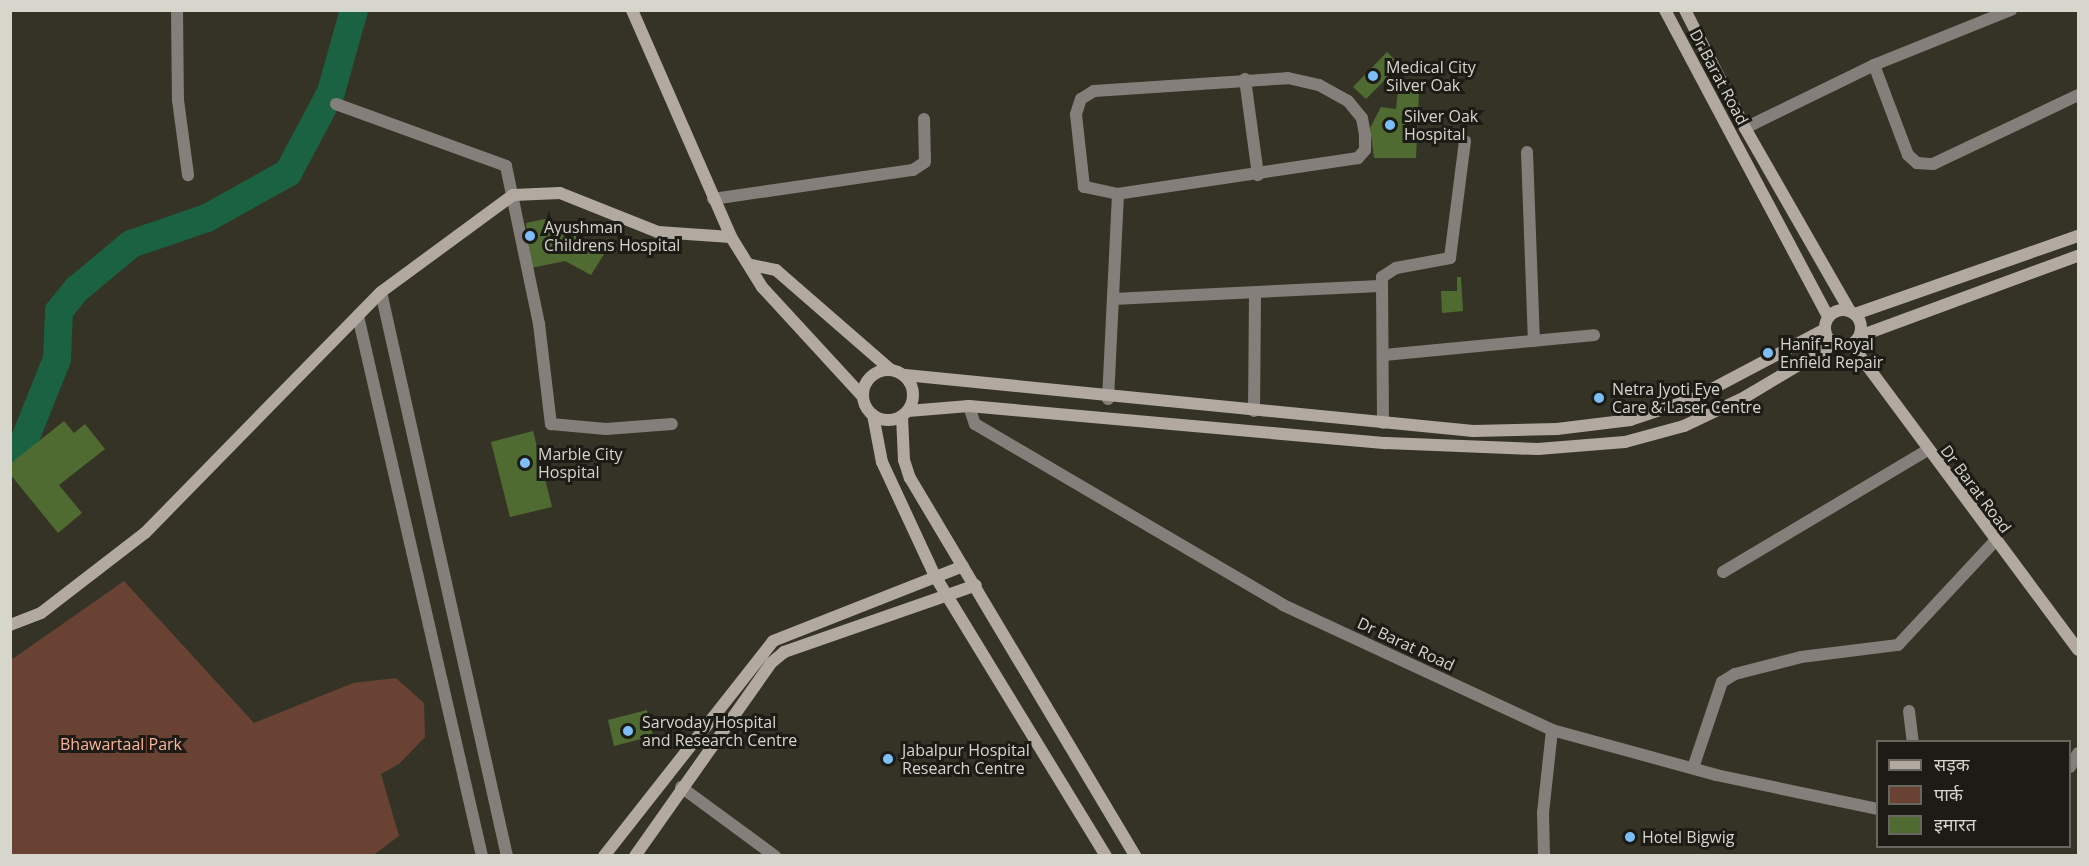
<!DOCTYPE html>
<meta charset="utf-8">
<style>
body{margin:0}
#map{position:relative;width:2089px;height:866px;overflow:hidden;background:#353326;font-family:"Open Sans","Noto Sans Devanagari",sans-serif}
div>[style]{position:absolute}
.green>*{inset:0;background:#694234}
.river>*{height:28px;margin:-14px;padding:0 14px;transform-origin:14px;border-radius:14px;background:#1a6241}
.building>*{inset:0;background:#506b31}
.street>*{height:12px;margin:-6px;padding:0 6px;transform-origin:6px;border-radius:6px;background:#847f7a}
.secondary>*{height:12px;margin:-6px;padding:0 6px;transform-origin:6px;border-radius:6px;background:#b2aaa1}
.secondary>.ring{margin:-6px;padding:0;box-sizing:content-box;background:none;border:12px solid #b2aaa1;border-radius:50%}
.dots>*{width:16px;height:16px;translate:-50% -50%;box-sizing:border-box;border:3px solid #1c1b15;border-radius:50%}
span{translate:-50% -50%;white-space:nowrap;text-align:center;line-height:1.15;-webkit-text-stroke:6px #1c1b15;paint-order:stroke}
.poi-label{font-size:16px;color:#d7d6cd}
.left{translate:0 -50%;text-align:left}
.street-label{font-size:16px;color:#d7d6cd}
.park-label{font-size:16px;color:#feb498}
.frame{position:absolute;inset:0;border:12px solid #d7d6cd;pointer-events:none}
.legend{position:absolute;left:1876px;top:740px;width:195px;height:108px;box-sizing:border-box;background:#1c1b15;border:2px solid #67665f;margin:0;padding:8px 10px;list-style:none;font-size:18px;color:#d7d6cd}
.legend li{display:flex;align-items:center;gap:12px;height:30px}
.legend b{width:30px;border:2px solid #67665f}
</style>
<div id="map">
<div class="green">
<div style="clip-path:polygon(124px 581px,254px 723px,353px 683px,396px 678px,424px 703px,425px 737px,399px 764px,381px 774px,399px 836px,372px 856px,11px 855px,11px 660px)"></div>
</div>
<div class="river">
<div style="left:10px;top:458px;width:10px;rotate:-24deg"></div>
<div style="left:19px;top:454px;width:102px;rotate:-68.2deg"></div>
<div style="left:57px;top:359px;width:48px;rotate:-87.6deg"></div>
<div style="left:59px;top:311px;width:28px;rotate:-51deg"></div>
<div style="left:77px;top:289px;width:70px;rotate:-39.8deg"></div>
<div style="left:131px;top:244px;width:80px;rotate:-18.9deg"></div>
<div style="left:207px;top:218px;width:93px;rotate:-29.1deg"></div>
<div style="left:288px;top:173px;width:92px;rotate:-62deg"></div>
<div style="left:331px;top:92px;width:85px;rotate:-74.3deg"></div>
</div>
<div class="building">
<div style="clip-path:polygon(1387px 52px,1400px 65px,1366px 99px,1353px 87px)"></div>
<div style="clip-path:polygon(1398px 90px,1419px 92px,1416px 158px,1374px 158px,1370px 128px,1381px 107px,1396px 109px)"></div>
<div style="clip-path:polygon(545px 219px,606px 251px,591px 275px,565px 261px,531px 268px,526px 223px)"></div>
<div style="clip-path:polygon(1457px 277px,1461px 277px,1463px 311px,1442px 313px,1441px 291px,1457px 291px)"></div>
<div style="clip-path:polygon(64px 421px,74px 433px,85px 424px,105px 449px,59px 485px,82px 513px,58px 533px,10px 474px,10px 464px)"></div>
<div style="clip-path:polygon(533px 431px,552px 507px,510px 517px,491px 442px)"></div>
<div style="clip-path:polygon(647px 710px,653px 736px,614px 746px,608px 720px)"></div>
</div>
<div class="street">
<div style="left:177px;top:10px;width:90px;rotate:89.4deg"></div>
<div style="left:178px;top:100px;width:76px;rotate:82.4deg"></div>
<div style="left:1874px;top:65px;width:96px;rotate:69.3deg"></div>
<div style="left:1908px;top:155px;width:12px;rotate:42deg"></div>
<div style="left:1917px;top:163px;width:16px;rotate:4deg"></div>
<div style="left:1933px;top:164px;width:161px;rotate:-25.4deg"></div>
<div style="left:1288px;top:78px;width:32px;rotate:13deg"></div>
<div style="left:1319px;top:85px;width:33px;rotate:29deg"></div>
<div style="left:1348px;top:101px;width:22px;rotate:51deg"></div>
<div style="left:1362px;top:118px;width:17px;rotate:80deg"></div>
<div style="left:1365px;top:135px;width:15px;rotate:90deg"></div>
<div style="left:1365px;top:150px;width:11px;rotate:131deg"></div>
<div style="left:1358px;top:158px;width:243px;rotate:171.5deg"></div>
<div style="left:1118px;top:194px;width:35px;rotate:-168deg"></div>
<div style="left:1084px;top:187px;width:73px;rotate:-96.3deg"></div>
<div style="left:1076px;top:114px;width:16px;rotate:-72deg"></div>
<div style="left:1081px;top:99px;width:15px;rotate:-32deg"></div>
<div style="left:1094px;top:91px;width:194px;rotate:-3.8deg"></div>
<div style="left:1245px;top:79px;width:97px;rotate:82.3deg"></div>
<div style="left:336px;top:104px;width:181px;rotate:20deg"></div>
<div style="left:506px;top:166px;width:161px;rotate:78.2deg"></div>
<div style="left:539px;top:324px;width:101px;rotate:83.2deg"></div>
<div style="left:551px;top:424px;width:55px;rotate:5.2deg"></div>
<div style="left:606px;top:429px;width:66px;rotate:-4.3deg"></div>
<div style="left:1745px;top:128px;width:144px;rotate:-26deg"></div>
<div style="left:1874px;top:65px;width:148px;rotate:-21.9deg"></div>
<div style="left:1527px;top:152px;width:189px;rotate:87.9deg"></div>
<div style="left:713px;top:199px;width:202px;rotate:-8.3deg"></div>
<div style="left:913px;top:170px;width:14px;rotate:-34deg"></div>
<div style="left:925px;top:162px;width:43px;rotate:-91.3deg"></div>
<div style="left:381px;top:292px;width:578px;rotate:77.41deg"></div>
<div style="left:1113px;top:299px;width:267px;rotate:-2.8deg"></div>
<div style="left:358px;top:316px;width:554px;rotate:77.07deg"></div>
<div style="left:1384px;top:355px;width:211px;rotate:-5.4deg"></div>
<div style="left:1108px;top:399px;width:205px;rotate:-87.2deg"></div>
<div style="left:969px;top:406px;width:19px;rotate:72deg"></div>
<div style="left:975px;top:424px;width:357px;rotate:30.4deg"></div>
<div style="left:1283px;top:605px;width:297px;rotate:24.9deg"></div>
<div style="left:1552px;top:730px;width:170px;rotate:15.3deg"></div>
<div style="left:1716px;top:775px;width:166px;rotate:11.9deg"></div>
<div style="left:1254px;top:411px;width:116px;rotate:-89.5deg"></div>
<div style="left:1383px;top:423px;width:146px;rotate:-90.4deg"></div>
<div style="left:1382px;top:277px;width:17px;rotate:-33deg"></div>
<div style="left:1396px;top:268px;width:55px;rotate:-10.5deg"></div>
<div style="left:1450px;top:258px;width:118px;rotate:-82.7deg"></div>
<div style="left:1723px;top:572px;width:236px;rotate:-30.8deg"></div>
<div style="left:1909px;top:711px;width:31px;rotate:83deg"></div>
<div style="left:2070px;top:767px;width:16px;rotate:-60deg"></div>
<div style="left:1693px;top:768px;width:91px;rotate:-71.4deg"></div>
<div style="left:1722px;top:682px;width:15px;rotate:-32deg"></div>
<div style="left:1735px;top:674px;width:68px;rotate:-14.4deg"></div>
<div style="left:1801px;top:657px;width:98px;rotate:-7.1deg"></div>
<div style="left:1898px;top:645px;width:142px;rotate:-47deg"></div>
<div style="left:681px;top:787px;width:117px;rotate:36.3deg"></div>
<div style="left:1544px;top:856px;width:43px;rotate:-91.3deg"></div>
<div style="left:1543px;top:813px;width:83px;rotate:-83.8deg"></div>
</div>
<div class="secondary">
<div style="left:632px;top:10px;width:248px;rotate:66.4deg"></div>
<div style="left:731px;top:237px;width:59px;rotate:58.2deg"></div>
<div style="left:762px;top:287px;width:149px;rotate:47.4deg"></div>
<div style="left:1665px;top:10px;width:348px;rotate:62deg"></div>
<div style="left:1685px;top:10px;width:132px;rotate:63deg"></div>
<div style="left:1745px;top:128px;width:211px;rotate:60.2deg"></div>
<div style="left:752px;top:265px;width:25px;rotate:12deg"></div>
<div style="left:776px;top:270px;width:152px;rotate:41deg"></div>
<div class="ring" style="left:1825px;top:310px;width:24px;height:24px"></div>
<div style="left:1855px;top:314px;width:236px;rotate:-19.3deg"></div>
<div style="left:1860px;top:336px;width:232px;rotate:-20.2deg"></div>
<div style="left:1851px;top:344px;width:381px;rotate:53.4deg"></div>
<div class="ring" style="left:863px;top:370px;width:38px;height:38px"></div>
<div style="left:905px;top:375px;width:571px;rotate:5.63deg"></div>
<div style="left:1473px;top:431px;width:84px;rotate:-1.4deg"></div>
<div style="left:1557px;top:429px;width:74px;rotate:-7deg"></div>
<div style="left:1630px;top:420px;width:66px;rotate:-18.4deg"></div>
<div style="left:1693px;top:399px;width:149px;rotate:-27.9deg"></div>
<div style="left:908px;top:411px;width:61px;rotate:-4.7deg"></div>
<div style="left:969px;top:406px;width:419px;rotate:5.1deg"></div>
<div style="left:1386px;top:443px;width:152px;rotate:2.3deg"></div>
<div style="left:1538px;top:449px;width:87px;rotate:-4.6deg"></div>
<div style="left:1625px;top:442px;width:61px;rotate:-15.2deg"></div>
<div style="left:1684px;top:426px;width:68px;rotate:-25.4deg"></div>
<div style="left:1745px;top:397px;width:104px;rotate:-30.8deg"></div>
<div style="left:873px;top:415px;width:48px;rotate:79.2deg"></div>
<div style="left:882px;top:462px;width:126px;rotate:65.1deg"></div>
<div style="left:935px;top:576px;width:328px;rotate:58.6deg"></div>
<div style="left:902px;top:416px;width:44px;rotate:87.4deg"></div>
<div style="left:904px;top:460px;width:19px;rotate:72deg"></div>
<div style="left:910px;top:478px;width:440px;rotate:59.2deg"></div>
<div style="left:10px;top:625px;width:33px;rotate:-21deg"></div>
<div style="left:41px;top:613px;width:131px;rotate:-37.6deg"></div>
<div style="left:145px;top:533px;width:337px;rotate:-45.6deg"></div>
<div style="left:381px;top:292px;width:164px;rotate:-36.3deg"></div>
<div style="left:513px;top:195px;width:47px;rotate:-2.4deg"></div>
<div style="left:560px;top:193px;width:105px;rotate:21.7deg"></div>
<div style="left:658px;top:232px;width:73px;rotate:3.9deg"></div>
<div style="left:604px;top:856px;width:273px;rotate:-51.8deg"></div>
<div style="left:773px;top:641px;width:204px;rotate:-21.5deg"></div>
<div style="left:635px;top:856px;width:236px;rotate:-54.8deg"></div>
<div style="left:771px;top:663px;width:17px;rotate:-40deg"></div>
<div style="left:784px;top:652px;width:203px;rotate:-19.2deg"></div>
</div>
<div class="dots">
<div style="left:1373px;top:76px;background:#7dbef9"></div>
<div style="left:1390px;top:125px;background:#7dbef9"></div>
<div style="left:530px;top:236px;background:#7dbef9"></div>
<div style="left:1768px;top:353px;background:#7dbef9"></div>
<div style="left:1599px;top:398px;background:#7dbef9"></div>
<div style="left:525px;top:463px;background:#7dbef9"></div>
<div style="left:628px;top:731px;background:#7dbef9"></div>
<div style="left:888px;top:759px;background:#7dbef9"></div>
<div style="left:1630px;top:837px;background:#7dbef9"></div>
</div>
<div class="poi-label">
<span class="left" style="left:1386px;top:76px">Medical City<br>Silver Oak</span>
<span class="left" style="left:1404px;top:125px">Silver Oak<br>Hospital</span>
<span class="left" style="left:544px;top:236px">Ayushman<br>Childrens Hospital</span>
<span class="left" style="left:1780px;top:353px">Hanif - Royal<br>Enfield Repair</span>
<span class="left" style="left:1612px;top:398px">Netra Jyoti Eye<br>Care &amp; Laser Centre</span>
<span class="left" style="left:538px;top:463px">Marble City<br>Hospital</span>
<span class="left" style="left:642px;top:731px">Sarvoday Hospital<br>and Research Centre</span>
<span class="left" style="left:902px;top:759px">Jabalpur Hospital<br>Research Centre</span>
<span class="left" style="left:1642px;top:837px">Hotel Bigwig</span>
</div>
<div class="street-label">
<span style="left:1719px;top:77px;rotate:62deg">Dr Barat Road</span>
<span style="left:1976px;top:489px;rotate:53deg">Dr Barat Road</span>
<span style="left:1406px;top:644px;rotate:25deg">Dr Barat Road</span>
</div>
<div class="park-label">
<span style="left:121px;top:744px">Bhawartaal Park</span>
</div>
<div class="frame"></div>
<ul class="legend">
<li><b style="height:8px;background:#b2aaa1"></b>सड़क</li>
<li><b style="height:16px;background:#694234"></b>पार्क</li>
<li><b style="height:16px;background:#506b31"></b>इमारत</li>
</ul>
</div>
